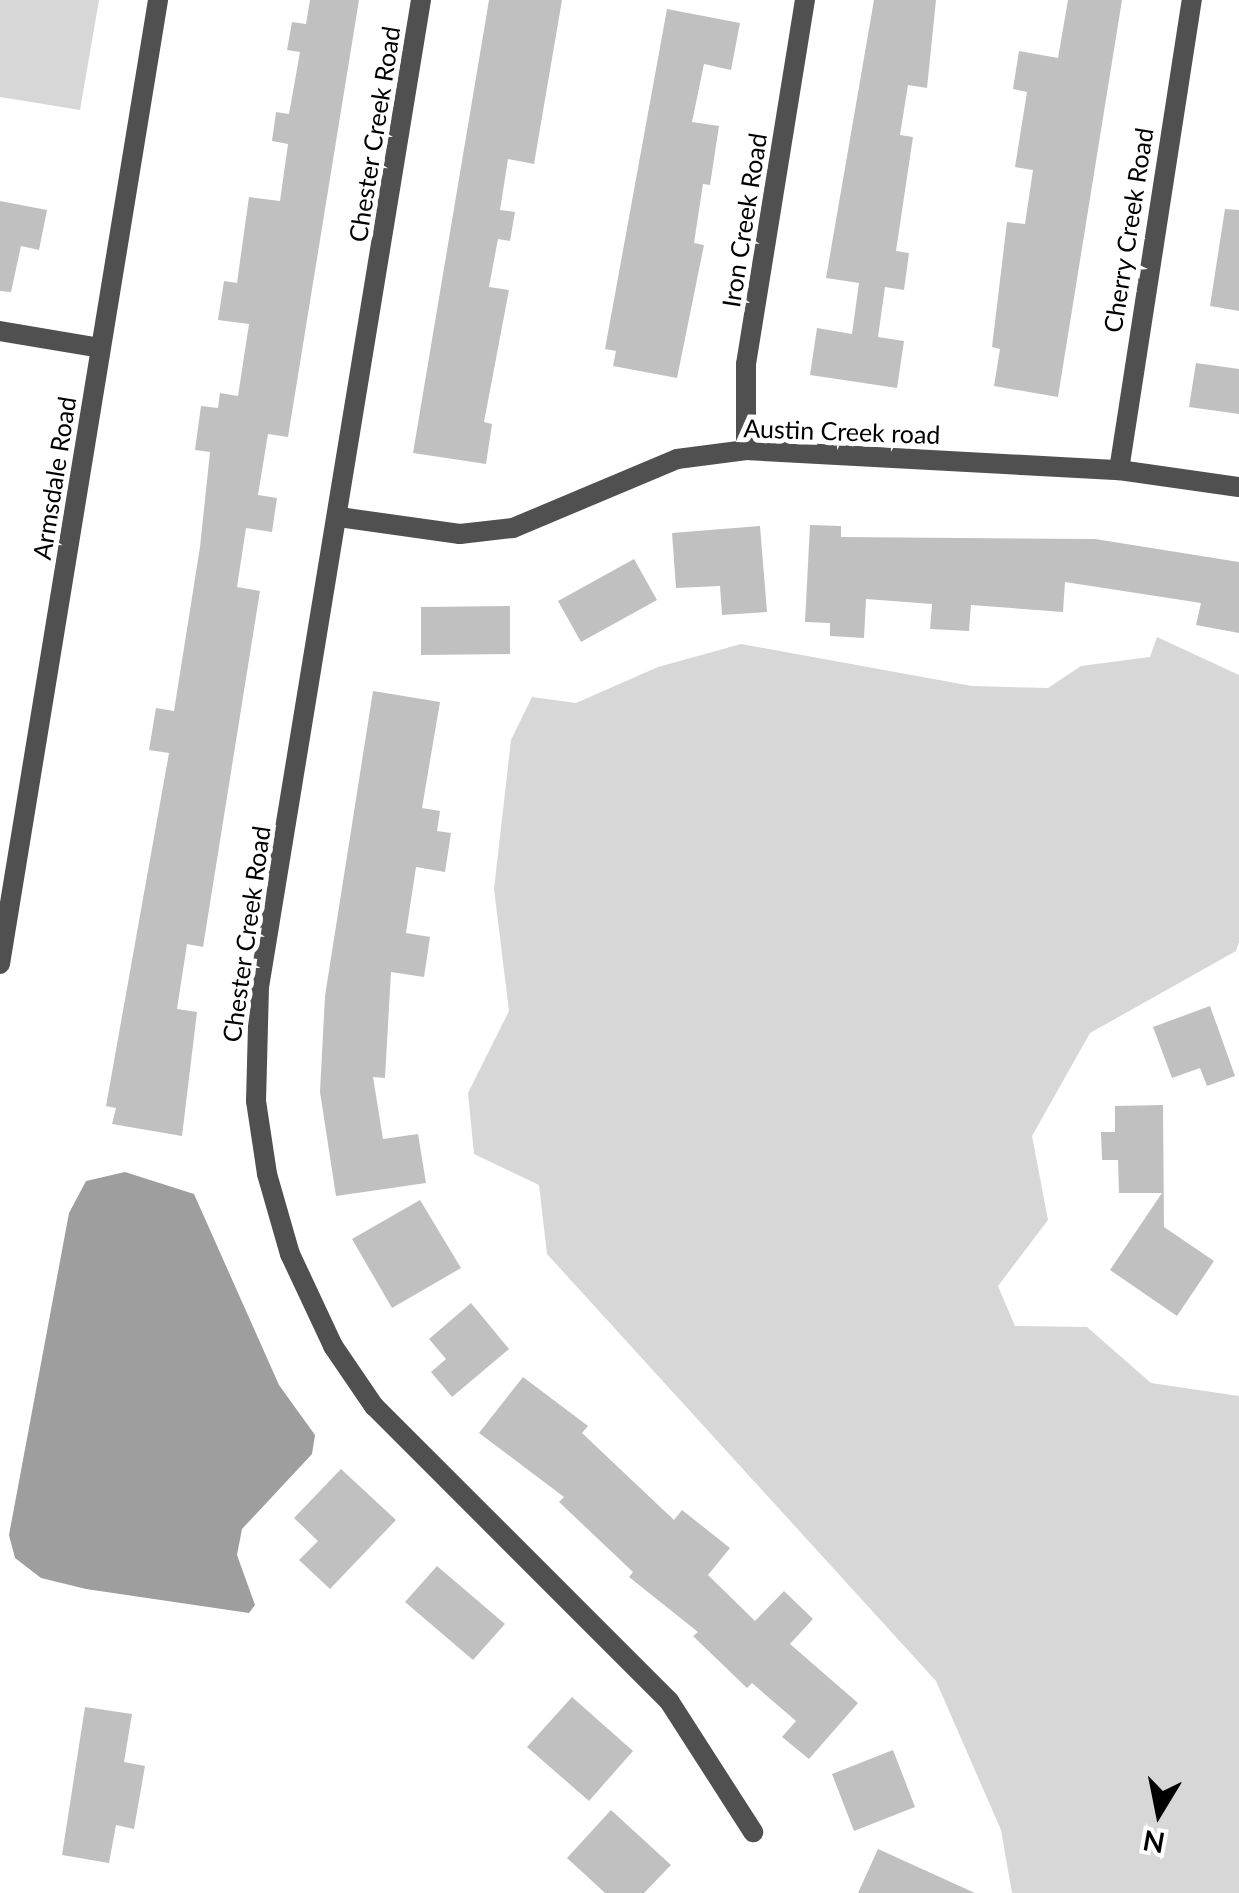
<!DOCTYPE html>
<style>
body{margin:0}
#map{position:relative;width:1239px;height:1893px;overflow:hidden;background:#fff;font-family:Lato,sans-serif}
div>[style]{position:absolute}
.green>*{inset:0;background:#d7d7d7}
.water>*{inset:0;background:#9e9e9e}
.building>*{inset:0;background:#c0c0c0}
.minor>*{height:20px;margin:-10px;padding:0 10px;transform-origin:10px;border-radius:10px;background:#505050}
.tertiary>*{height:20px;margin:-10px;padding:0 10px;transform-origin:10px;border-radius:10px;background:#505050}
span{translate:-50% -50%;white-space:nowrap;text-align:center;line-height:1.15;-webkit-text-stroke:10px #fff;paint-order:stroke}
.street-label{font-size:25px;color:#000}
.north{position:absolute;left:1109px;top:1763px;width:100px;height:100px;-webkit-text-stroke:8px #fff;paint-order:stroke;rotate:190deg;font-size:28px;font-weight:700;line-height:40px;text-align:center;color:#000}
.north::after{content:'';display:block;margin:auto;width:35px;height:45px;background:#000;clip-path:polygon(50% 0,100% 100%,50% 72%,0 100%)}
</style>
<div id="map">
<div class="green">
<div style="clip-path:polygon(0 0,99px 0,80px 110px,0 97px)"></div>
<div style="clip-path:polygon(1157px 637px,1239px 675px,1239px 942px,1236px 951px,1090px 1033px,1032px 1136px,1048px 1220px,998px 1286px,1015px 1326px,1087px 1327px,1151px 1383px,1239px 1396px,1239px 1893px,1012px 1893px,1001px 1830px,936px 1681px,547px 1254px,539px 1185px,474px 1154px,468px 1093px,509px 1011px,494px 889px,511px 740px,532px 697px,576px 703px,658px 667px,741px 644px,972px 686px,1048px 688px,1081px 666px,1150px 657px)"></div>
</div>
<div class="water">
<div style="clip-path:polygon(125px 1172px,194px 1194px,279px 1385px,315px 1435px,312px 1454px,242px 1529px,237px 1555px,255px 1605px,249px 1613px,86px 1589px,41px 1578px,15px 1558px,9px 1535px,69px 1213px,86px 1181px)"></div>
</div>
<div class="building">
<div style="clip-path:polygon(310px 0,359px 0,288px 437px,268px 434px,258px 495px,277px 498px,272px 532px,246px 528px,237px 587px,260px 591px,203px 947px,187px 944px,177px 1009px,197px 1012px,182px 1136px,112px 1124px,116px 1108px,106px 1106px,169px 753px,149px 750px,156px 708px,174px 711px,200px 547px,210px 452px,195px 450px,201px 406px,218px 408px,220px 393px,238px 396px,249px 324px,218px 320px,224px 281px,237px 283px,249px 197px,280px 201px,288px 144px,272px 141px,276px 112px,289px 114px,300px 52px,287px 50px,292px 22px,306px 24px)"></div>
<div style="clip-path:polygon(489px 0,562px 0,534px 164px,508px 159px,500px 210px,515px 212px,510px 241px,498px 239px,489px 287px,509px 290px,484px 422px,492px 424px,486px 464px,413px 453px)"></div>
<div style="clip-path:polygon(874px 0,936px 0,927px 88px,908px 85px,900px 135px,913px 137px,896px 251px,909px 253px,904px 290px,885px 287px,878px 337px,904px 341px,897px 388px,810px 375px,817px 328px,852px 334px,859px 283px,826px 278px)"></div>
<div style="clip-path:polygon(1068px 0,1122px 0,1058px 397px,994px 386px,1000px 349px,992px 347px,1007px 222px,1025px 224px,1033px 170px,1015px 167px,1027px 92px,1013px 89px,1019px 51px,1058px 58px)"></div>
<div style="clip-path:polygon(667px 9px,740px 23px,731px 70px,704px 64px,692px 122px,719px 126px,710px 185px,703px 184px,694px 243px,704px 245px,677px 378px,613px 366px,616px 351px,605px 349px)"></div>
<div style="clip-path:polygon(0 201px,47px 210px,39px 250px,21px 246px,11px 292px,0 291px)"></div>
<div style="clip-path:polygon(1225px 209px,1239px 210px,1239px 311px,1210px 306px)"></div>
<div style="clip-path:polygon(1196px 363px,1239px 369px,1239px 414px,1189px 407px)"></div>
<div style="clip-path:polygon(810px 525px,841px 526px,841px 537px,1095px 539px,1239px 562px,1239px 633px,1196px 625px,1201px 603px,1065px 582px,1063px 612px,971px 605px,969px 631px,930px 629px,932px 604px,866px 599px,864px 638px,830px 636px,830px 623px,805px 622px)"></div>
<div style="clip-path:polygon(760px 526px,767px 612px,722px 615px,720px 586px,676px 588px,672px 533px)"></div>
<div style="clip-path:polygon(634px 559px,657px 600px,581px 642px,558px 601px)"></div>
<div style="clip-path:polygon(510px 606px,510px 654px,421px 655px,421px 607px)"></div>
<div style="clip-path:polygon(373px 691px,440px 702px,422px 808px,440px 811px,437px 831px,451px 833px,445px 872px,416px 867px,406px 933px,430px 937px,424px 977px,391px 972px,385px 1078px,373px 1077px,383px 1139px,418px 1134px,426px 1183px,336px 1196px,320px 1092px,325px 996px)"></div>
<div style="clip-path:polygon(1210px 1006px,1235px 1076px,1207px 1086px,1200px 1068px,1172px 1078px,1153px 1027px)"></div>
<div style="clip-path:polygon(1163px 1105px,1164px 1227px,1214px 1261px,1177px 1316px,1110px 1270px,1162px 1193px,1119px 1193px,1118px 1160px,1102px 1160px,1101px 1132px,1115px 1132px,1115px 1106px)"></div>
<div style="clip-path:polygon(420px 1200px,461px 1268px,392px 1308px,352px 1239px)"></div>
<div style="clip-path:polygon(471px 1303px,509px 1349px,452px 1397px,431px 1372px,446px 1359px,429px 1339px)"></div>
<div style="clip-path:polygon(523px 1377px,588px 1426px,582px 1433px,674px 1520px,682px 1510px,730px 1548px,708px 1575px,755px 1621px,784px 1591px,813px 1619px,790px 1644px,858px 1703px,809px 1759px,782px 1737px,796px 1721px,752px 1683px,747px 1688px,693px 1636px,698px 1632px,629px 1577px,633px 1572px,559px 1502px,564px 1497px,479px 1433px)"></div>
<div style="clip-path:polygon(341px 1469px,396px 1520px,330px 1589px,299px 1560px,318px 1541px,294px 1518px)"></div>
<div style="clip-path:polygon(437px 1566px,505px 1624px,473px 1660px,405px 1602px)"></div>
<div style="clip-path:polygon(572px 1697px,633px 1751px,589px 1801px,527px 1747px)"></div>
<div style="clip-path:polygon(85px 1707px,132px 1714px,124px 1762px,145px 1766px,134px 1829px,116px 1825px,109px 1863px,62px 1855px)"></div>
<div style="clip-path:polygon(893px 1750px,915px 1807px,854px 1831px,832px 1774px)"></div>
<div style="clip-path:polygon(611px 1810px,671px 1865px,644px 1893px,605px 1893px,567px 1858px)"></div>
<div style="clip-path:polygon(878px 1849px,975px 1893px,858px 1893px)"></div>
</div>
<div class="minor">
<div style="left:421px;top:0;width:1000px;rotate:99.32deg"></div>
<div style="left:259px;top:987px;width:114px;rotate:91.5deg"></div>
<div style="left:256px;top:1101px;width:74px;rotate:81.4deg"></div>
<div style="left:267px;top:1174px;width:83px;rotate:74deg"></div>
<div style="left:290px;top:1254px;width:102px;rotate:64.9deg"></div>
<div style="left:333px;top:1346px;width:73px;rotate:55.7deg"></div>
<div style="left:374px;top:1406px;width:417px;rotate:45deg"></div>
<div style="left:669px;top:1701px;width:156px;rotate:57.3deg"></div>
<div style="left:0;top:331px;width:102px;rotate:9.6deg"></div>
<div style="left:746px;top:450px;width:86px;rotate:-90deg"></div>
<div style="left:746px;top:364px;width:369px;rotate:-80.8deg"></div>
<div style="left:1119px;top:470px;width:476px;rotate:-81.2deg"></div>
<div style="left:339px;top:517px;width:122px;rotate:8deg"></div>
<div style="left:460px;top:534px;width:53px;rotate:-6.5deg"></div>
<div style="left:513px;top:528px;width:178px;rotate:-22.8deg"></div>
<div style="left:677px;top:459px;width:70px;rotate:-7.4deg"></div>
<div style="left:746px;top:450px;width:374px;rotate:3.1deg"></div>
<div style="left:1119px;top:470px;width:121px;rotate:8.1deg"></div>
</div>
<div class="tertiary">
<div style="left:0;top:964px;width:977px;rotate:-80.69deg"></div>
</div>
<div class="street-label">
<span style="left:374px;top:134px;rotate:-81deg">Chester Creek Road</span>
<span style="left:744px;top:220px;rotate:-81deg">Iron Creek Road</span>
<span style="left:1128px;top:230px;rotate:-81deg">Cherry Creek Road</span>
<span style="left:842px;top:431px;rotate:2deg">Austin Creek road</span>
<span style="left:54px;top:478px;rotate:-81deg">Armsdale Road</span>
<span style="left:246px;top:934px;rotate:-82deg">Chester Creek Road</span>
</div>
<div class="north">N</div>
</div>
